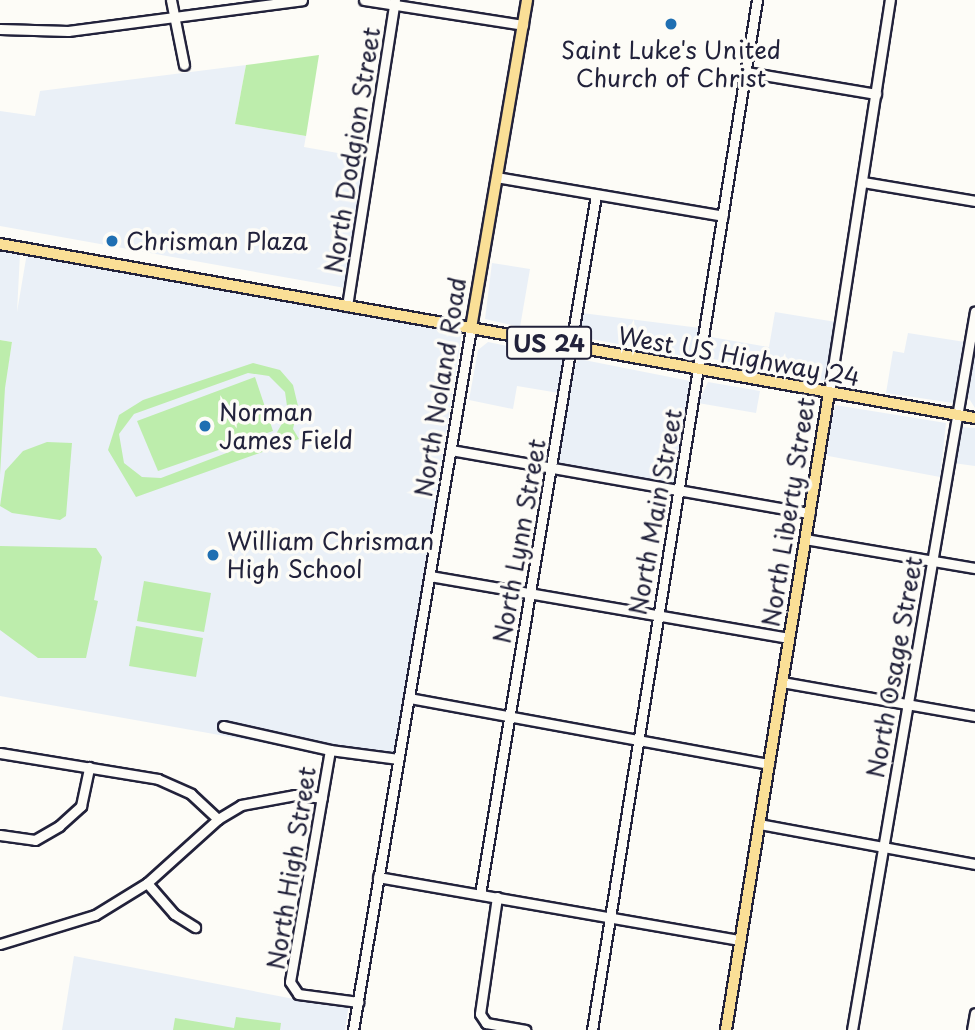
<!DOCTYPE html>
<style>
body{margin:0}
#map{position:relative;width:975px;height:1030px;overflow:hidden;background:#fdfcf7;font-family:"Playpen Sans",sans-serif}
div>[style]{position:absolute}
.built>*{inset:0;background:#eaf0f7}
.green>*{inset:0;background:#bdedac}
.roads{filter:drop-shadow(2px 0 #22223b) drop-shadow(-2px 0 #22223b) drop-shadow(0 2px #22223b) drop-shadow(0 -2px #22223b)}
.minor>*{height:9px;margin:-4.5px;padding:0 4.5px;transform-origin:4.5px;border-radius:4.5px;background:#fdfcf7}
.major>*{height:10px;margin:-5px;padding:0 5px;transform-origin:5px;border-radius:5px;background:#fadf96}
.dots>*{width:19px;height:19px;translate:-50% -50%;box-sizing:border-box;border:4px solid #fdfcf7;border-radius:50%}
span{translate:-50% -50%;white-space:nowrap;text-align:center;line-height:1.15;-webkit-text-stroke:7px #fdfcf7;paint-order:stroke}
.shield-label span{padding:2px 5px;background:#fdfcf7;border:2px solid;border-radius:5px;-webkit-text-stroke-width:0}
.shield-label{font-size:23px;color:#22223b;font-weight:700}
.poi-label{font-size:24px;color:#22223b}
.left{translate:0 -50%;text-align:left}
.street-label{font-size:24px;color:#22223b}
</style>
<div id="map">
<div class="built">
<div style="clip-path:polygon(246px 65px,235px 124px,306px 136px,304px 147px,366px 158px,345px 288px,0 226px,0 111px,35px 116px,40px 91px)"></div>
<div style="clip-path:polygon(0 251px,20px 254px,17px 312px,27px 253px,462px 333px,393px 766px,0 696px,0 414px,12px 342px,0 340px)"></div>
<div style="clip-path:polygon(492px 263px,530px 269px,520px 327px,485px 319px)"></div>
<div style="clip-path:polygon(775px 312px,836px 322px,824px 381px,708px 358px,711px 337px,769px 347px)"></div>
<div style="clip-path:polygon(582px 313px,700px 328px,696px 352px,690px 357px,585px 338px,579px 332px)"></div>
<div style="clip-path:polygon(908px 333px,965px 342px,953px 403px,886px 393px,893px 351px,904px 353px)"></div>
<div style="clip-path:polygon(488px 342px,563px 357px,559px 393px,517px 386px,513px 409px,469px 400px,478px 350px)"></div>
<div style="clip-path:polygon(975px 347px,975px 408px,968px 397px)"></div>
<div style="clip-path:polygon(579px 359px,690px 381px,675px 486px,557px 463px,573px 367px)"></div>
<div style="clip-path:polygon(708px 382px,760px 391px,756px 413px,698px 403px)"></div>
<div style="clip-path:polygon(835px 405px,946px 423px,940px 477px,823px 455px)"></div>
<div style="clip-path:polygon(959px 427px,975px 428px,975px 466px,953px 463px)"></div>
<div style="clip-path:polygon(74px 956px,299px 1000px,349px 1004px,345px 1030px,62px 1030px)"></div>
</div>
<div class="green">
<div style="clip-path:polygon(319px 55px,306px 136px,235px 124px,246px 65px)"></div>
<div style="clip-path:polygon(0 340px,12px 342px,5px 388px,0 475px)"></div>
<div style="clip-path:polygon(evenodd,253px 363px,280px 370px,293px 385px,298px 406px,293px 429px,299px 439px,136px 497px,108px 450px,119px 415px,143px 400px,253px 363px,248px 373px,269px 376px,285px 392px,288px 413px,276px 434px,161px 478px,142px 477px,124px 463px,119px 434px,134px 414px,248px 373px)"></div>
<div style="clip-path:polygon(255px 377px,273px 431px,158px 471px,137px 421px)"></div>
<div style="clip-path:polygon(47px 442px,72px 443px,66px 516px,60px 520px,12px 513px,0 506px,5px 471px,23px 451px)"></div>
<div style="clip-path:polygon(0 546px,96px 548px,102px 557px,94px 600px,98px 601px,86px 658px,38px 658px,0 630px)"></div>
<div style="clip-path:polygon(144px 581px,211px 593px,204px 632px,137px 621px)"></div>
<div style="clip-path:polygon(136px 626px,203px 638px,196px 677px,129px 666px)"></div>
<div style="clip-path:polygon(236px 1017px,281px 1023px,280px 1030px,173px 1030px,175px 1018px,234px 1028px)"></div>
</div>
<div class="roads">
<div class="minor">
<div style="left:171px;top:0;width:66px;rotate:78.7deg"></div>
<div style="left:364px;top:0;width:161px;rotate:8.9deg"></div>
<div style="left:0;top:29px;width:68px;rotate:1.7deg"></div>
<div style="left:68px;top:31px;width:236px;rotate:-7.5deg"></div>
<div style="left:746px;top:72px;width:132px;rotate:9.6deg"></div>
<div style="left:496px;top:177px;width:230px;rotate:9.7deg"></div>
<div style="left:863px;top:182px;width:114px;rotate:9.6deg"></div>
<div style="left:347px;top:306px;width:310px;rotate:-81.1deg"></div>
<div style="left:829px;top:393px;width:398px;rotate:-81.2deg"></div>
<div style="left:451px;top:450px;width:364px;rotate:10deg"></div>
<div style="left:805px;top:539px;width:172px;rotate:9.7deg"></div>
<div style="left:430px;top:576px;width:364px;rotate:9.8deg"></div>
<div style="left:782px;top:682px;width:196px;rotate:10deg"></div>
<div style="left:409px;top:698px;width:366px;rotate:10.4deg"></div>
<div style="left:223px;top:726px;width:110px;rotate:12.6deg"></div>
<div style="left:330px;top:750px;width:69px;rotate:7.5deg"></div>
<div style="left:330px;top:750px;width:235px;rotate:99.8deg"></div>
<div style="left:290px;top:982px;width:14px;rotate:56deg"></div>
<div style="left:298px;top:994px;width:61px;rotate:7.6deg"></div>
<div style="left:0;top:753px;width:160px;rotate:9.3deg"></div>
<div style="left:158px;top:779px;width:36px;rotate:24deg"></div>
<div style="left:191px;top:794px;width:37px;rotate:43deg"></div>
<div style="left:759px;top:824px;width:220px;rotate:10.5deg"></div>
<div style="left:0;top:835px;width:35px;rotate:8deg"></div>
<div style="left:35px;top:840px;width:28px;rotate:-30deg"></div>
<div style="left:59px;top:826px;width:30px;rotate:-42deg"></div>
<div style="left:81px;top:806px;width:40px;rotate:-78deg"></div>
<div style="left:378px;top:877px;width:367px;rotate:9.9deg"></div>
<div style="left:147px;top:883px;width:41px;rotate:48.9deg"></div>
<div style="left:174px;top:914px;width:25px;rotate:32deg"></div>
<div style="left:480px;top:894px;width:709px;rotate:-80.58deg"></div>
<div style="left:497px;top:897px;width:118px;rotate:98.3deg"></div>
<div style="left:480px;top:1014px;width:11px;rotate:56deg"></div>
<div style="left:486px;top:1023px;width:40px;rotate:10deg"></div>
<div style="left:0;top:944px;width:99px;rotate:-17deg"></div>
<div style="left:95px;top:915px;width:61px;rotate:-31.6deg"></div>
<div style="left:147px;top:883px;width:96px;rotate:-42deg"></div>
<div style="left:218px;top:819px;width:27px;rotate:-31deg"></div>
<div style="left:241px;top:805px;width:55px;rotate:-10.5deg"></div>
<div style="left:295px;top:795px;width:27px;rotate:6deg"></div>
<div style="left:353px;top:1030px;width:712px;rotate:-80.46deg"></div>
<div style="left:592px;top:1030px;width:1043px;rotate:-80.9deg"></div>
<div style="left:852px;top:1030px;width:729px;rotate:-80.29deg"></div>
<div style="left:972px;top:1030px;width:17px;rotate:-80deg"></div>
</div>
<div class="major">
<div style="left:0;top:244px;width:990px;rotate:10.12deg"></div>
<div style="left:471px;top:328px;width:333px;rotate:-80.3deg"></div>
<div style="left:726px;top:1030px;width:645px;rotate:-80.82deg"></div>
</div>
</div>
<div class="dots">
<div style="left:671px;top:24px;background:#1f6fb2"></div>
<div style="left:112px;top:241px;background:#1f6fb2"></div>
<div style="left:205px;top:426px;background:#1f6fb2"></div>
<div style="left:213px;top:555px;background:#1f6fb2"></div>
</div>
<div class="shield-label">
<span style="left:549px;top:343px">US 24</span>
</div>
<div class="poi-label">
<span style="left:671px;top:64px">Saint Luke's United<br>Church of Christ</span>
<span class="left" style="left:126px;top:241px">Chrisman Plaza</span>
<span class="left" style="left:219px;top:426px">Norman<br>James Field</span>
<span class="left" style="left:227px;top:555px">William Chrisman<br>High School</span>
</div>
<div class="street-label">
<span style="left:352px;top:150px;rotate:-81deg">North Dodgion Street</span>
<span style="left:739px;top:356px;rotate:10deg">West US Highway 24</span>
<span style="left:440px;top:387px;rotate:-81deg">North Noland Road</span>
<span style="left:655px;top:512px;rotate:-80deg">North Main Street</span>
<span style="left:788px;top:512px;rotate:-81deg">North Liberty Street</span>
<span style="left:519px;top:541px;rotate:-80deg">North Lynn Street</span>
<span style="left:894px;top:667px;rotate:-80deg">North Osage Street</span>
<span style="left:291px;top:868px;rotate:-81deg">North High Street</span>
</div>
</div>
